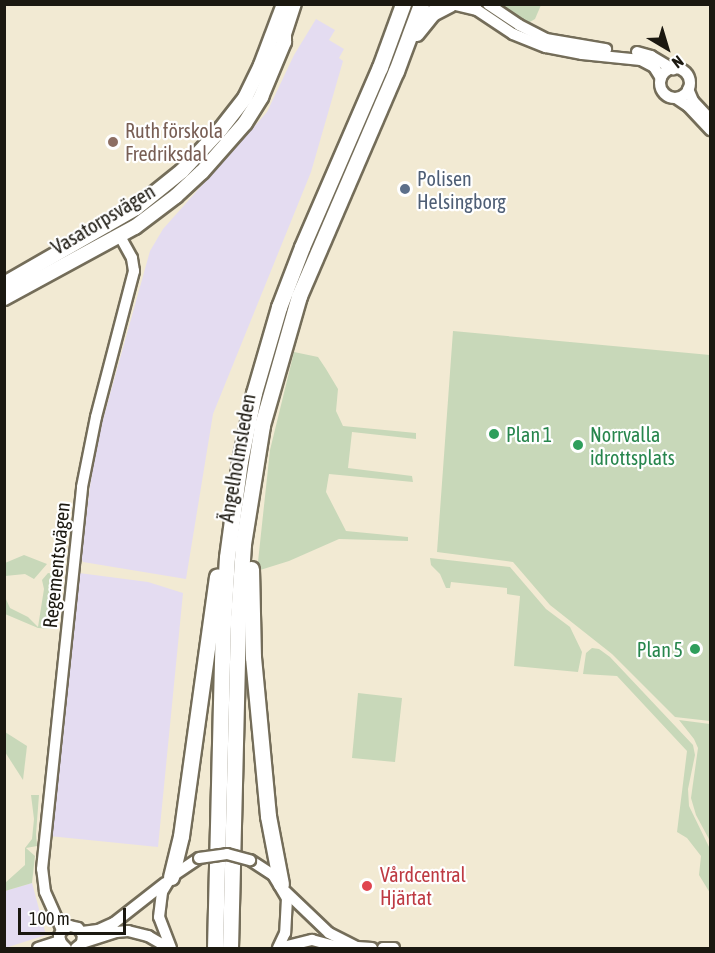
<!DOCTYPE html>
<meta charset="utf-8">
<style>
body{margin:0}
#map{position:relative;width:715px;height:953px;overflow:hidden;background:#f2ead3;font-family:"Asap Condensed",sans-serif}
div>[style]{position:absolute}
.commercial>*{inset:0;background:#e4dcf1}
.green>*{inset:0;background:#c8d8b9}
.roads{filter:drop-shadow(2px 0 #746d59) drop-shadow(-2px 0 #746d59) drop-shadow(0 2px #746d59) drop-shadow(0 -2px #746d59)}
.minor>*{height:10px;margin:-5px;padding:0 5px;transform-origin:5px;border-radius:5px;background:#fff}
.minor>.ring{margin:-5px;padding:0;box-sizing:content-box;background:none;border:10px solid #fff;border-radius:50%}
.major>*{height:14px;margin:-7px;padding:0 7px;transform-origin:7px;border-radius:7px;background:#fff}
.highway>*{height:15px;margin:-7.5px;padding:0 7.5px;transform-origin:7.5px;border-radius:7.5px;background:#fff}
.bridges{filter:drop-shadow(2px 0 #746d59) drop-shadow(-2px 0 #746d59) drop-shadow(0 2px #746d59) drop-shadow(0 -2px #746d59)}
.minor-bridge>*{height:10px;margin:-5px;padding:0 5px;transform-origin:5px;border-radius:5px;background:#fff}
.dots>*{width:16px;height:16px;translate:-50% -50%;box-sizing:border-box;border:3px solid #fff;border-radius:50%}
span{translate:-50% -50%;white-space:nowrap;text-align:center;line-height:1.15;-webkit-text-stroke:4.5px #fff;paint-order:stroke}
.education-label{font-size:20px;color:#785e54}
.left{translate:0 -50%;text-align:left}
.service-label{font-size:20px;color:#4e5e75}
.street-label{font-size:20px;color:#1b1810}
.leisure-label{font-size:20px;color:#27864d}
.right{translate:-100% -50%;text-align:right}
.health-label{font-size:20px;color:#be3a42}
.frame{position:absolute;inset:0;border:6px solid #1b1810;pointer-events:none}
.north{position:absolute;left:637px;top:18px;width:60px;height:60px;-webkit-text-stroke:4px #fff;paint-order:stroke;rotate:142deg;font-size:16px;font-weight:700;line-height:24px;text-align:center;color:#1b1810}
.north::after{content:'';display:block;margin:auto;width:21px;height:27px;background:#1b1810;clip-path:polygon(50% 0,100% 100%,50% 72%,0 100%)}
.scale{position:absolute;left:18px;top:908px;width:108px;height:27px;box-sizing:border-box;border:3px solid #1b1810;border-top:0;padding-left:8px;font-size:18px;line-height:21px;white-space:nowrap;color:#1b1810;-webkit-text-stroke:4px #fff;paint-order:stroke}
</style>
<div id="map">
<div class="commercial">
<div style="clip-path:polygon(316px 19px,335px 30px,329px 40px,344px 49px,339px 58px,343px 61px,311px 172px,213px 414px,186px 579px,83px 562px,81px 557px,95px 448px,150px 251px,163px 229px,267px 112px,294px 55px)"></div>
<div style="clip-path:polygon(79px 573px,148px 582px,183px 593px,158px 847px,49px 836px)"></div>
<div style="clip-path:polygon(32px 883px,46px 935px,5px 948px,5px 891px)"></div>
</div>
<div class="green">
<div style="clip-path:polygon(498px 5px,541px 5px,535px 19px,528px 23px,520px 21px)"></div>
<div style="clip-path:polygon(453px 331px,710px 355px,710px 721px,675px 717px,612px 654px,550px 605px,513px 562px,437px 552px)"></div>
<div style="clip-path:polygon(294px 352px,318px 357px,326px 369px,338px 389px,336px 411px,343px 426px,416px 433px,416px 439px,352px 432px,348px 468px,412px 476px,413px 482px,329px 474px,326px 492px,346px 531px,408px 537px,408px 541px,339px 539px,289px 561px,257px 571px,270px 450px)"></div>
<div style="clip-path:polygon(24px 555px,47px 564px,34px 579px,25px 574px,5px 576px,5px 563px)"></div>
<div style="clip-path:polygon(430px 558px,510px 567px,546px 609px,570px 627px,582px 652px,578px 672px,514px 666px,520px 596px,507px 594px,507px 588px,451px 582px,450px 588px,446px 588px,440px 574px,431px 565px)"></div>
<div style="clip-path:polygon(48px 573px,54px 574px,62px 585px,57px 629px,38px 628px,5px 614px,5px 597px,10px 608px,28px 617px,38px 627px,44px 589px,42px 580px)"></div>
<div style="clip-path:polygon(592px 648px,599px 649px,610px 657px,693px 745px,695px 755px,688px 789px,689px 806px,710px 849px,710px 893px,699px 875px,701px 856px,687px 838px,677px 832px,687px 751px,617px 676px,583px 674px,586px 653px)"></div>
<div style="clip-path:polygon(358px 693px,402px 698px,395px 762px,352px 758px)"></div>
<div style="clip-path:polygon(679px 720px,710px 724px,710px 841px,696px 815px,691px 798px,698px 748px,694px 739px)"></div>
<div style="clip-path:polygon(5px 732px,27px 746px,23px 780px,5px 752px)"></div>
<div style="clip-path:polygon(31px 795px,39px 795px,36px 834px,37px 846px,26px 848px,35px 856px,32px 883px,5px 891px,5px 883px,25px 865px,25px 848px,32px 839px,34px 819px)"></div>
</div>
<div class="roads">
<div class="minor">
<div style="left:451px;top:4px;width:27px;rotate:13deg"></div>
<div style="left:477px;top:10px;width:43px;rotate:33.7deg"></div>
<div style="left:513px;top:34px;width:35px;rotate:22deg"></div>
<div style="left:546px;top:47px;width:37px;rotate:11deg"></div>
<div style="left:582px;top:54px;width:59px;rotate:5.8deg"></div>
<div style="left:641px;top:60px;width:15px;rotate:28deg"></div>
<div style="left:654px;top:67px;width:13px;rotate:58deg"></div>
<div style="left:488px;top:4px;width:37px;rotate:34deg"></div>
<div style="left:519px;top:25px;width:30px;rotate:27deg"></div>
<div style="left:546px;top:39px;width:61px;rotate:9.5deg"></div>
<div style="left:637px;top:52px;width:15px;rotate:16deg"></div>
<div style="left:651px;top:56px;width:26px;rotate:31deg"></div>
<div class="ring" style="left:660px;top:68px;width:20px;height:20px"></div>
<div style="left:688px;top:89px;width:13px;rotate:67deg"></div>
<div style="left:693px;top:101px;width:25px;rotate:47deg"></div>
<div style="left:676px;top:98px;width:14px;rotate:34deg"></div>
<div style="left:688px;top:106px;width:33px;rotate:47deg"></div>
<div style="left:250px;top:860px;width:27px;rotate:33deg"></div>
<div style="left:273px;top:875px;width:27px;rotate:59deg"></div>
<div style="left:287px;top:898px;width:35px;rotate:93deg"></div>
<div style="left:285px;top:933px;width:17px;rotate:115deg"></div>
<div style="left:284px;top:890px;width:62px;rotate:43.7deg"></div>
<div style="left:329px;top:933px;width:31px;rotate:27deg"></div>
<div style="left:357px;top:947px;width:15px;rotate:4deg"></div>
<div style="left:62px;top:930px;width:42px;rotate:-114.1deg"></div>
<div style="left:45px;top:892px;width:23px;rotate:-97deg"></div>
<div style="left:42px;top:869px;width:384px;rotate:-84deg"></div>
<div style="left:82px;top:487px;width:71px;rotate:-78.7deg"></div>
<div style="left:96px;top:417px;width:151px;rotate:-75.4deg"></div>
<div style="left:134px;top:271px;width:13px;rotate:-99deg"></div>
<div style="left:132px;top:258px;width:25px;rotate:-119deg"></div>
<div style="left:82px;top:932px;width:16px;rotate:-7deg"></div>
<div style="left:98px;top:930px;width:17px;rotate:-24deg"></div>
<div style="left:114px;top:923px;width:65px;rotate:-38.1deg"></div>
<div style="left:82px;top:943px;width:36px;rotate:-18deg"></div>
<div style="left:116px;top:932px;width:12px;rotate:-5deg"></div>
<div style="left:128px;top:931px;width:21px;rotate:14deg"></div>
<div style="left:148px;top:936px;width:24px;rotate:30deg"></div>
<div style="left:38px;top:948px;width:22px;rotate:-18deg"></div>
<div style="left:66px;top:948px;width:7px;rotate:-135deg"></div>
<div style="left:61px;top:943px;width:7px;rotate:-106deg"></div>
<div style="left:59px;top:936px;width:7px;rotate:-63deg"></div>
<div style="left:62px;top:930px;width:9px;rotate:-27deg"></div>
<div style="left:70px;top:926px;width:8px;rotate:14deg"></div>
<div style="left:78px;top:928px;width:9px;rotate:54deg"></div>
<div style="left:83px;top:935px;width:8px;rotate:97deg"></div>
<div style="left:82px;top:943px;width:8px;rotate:140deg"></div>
<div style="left:171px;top:948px;width:33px;rotate:-111deg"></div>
<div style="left:159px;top:917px;width:25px;rotate:-83deg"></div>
<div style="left:162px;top:892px;width:17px;rotate:-59deg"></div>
<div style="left:171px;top:877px;width:34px;rotate:-34deg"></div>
<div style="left:279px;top:948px;width:34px;rotate:-14deg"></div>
<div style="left:312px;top:940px;width:31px;rotate:15deg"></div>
<div style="left:383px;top:948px;width:11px"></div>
</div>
<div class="major">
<div style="left:4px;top:284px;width:152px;rotate:-29.9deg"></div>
<div style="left:136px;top:208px;width:59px;rotate:-38.8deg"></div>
<div style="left:182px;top:171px;width:56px;rotate:-47.2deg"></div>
<div style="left:220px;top:130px;width:41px;rotate:-52deg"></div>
<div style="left:245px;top:98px;width:37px;rotate:-64deg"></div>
<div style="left:261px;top:65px;width:65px;rotate:-69.3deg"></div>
<div style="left:4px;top:298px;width:149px;rotate:-28.5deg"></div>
<div style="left:135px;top:227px;width:51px;rotate:-37.1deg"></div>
<div style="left:176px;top:196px;width:35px;rotate:-43deg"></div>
<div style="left:202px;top:172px;width:65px;rotate:-48.7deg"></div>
<div style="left:245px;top:123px;width:31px;rotate:-58deg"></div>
<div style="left:261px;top:97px;width:60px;rotate:-67.3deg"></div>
<div style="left:284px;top:42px;width:8px;rotate:-90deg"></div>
<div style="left:284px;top:34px;width:32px;rotate:-72deg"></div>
</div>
<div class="highway">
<div style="left:416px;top:33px;width:26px;rotate:-51deg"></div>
<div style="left:432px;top:13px;width:20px;rotate:-27deg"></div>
<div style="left:251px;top:569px;width:88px;rotate:88.7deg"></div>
<div style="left:253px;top:657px;width:160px;rotate:84.6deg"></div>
<div style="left:268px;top:816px;width:69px;rotate:79.2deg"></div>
<div style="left:171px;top:877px;width:42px;rotate:-76.3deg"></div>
<div style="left:181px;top:836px;width:262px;rotate:-82.1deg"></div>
<div style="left:215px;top:948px;width:324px;rotate:-88.6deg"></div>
<div style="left:223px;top:624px;width:67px;rotate:-86.6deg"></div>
<div style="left:227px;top:557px;width:97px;rotate:-82.3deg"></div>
<div style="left:240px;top:461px;width:69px;rotate:-78.4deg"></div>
<div style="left:254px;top:393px;width:90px;rotate:-73.8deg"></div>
<div style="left:279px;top:307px;width:64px;rotate:-69deg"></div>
<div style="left:302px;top:247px;width:196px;rotate:-66.6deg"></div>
<div style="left:380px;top:67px;width:67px;rotate:-69.9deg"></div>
<div style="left:230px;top:948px;width:330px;rotate:-88.6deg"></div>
<div style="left:238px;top:618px;width:74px;rotate:-86.1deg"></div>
<div style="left:243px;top:544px;width:121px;rotate:-80.9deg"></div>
<div style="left:262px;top:425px;width:134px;rotate:-74deg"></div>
<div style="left:299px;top:296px;width:245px;rotate:-66.7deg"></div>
<div style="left:396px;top:71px;width:72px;rotate:-69.5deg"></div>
</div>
</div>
<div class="bridges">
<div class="minor-bridge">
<div style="left:199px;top:858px;width:28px;rotate:-8deg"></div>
<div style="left:227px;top:854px;width:24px;rotate:15deg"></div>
</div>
</div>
<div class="dots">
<div style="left:113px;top:142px;background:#8d6e63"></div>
<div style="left:405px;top:189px;background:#5c6f8a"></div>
<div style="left:494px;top:434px;background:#2e9e5b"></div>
<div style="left:578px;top:445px;background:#2e9e5b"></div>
<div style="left:695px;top:649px;background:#2e9e5b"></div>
<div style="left:367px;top:886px;background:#e0444e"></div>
</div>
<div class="education-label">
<span class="left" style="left:125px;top:142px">Ruth förskola<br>Fredriksdal</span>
</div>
<div class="service-label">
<span class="left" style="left:417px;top:190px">Polisen<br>Helsingborg</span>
</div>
<div class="street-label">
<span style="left:103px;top:219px;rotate:-31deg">Vasatorpsvägen</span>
<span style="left:237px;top:458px;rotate:-80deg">Ängelholmsleden</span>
<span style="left:56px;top:565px;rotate:-84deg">Regementsvägen</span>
</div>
<div class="leisure-label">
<span class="left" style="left:506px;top:434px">Plan 1</span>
<span class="left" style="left:590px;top:446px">Norrvalla<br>idrottsplats</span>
<span class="right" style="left:683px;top:649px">Plan 5</span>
</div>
<div class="health-label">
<span class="left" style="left:380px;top:886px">Vårdcentral<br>Hjärtat</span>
</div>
<div class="frame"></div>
<div class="north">N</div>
<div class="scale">100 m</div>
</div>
